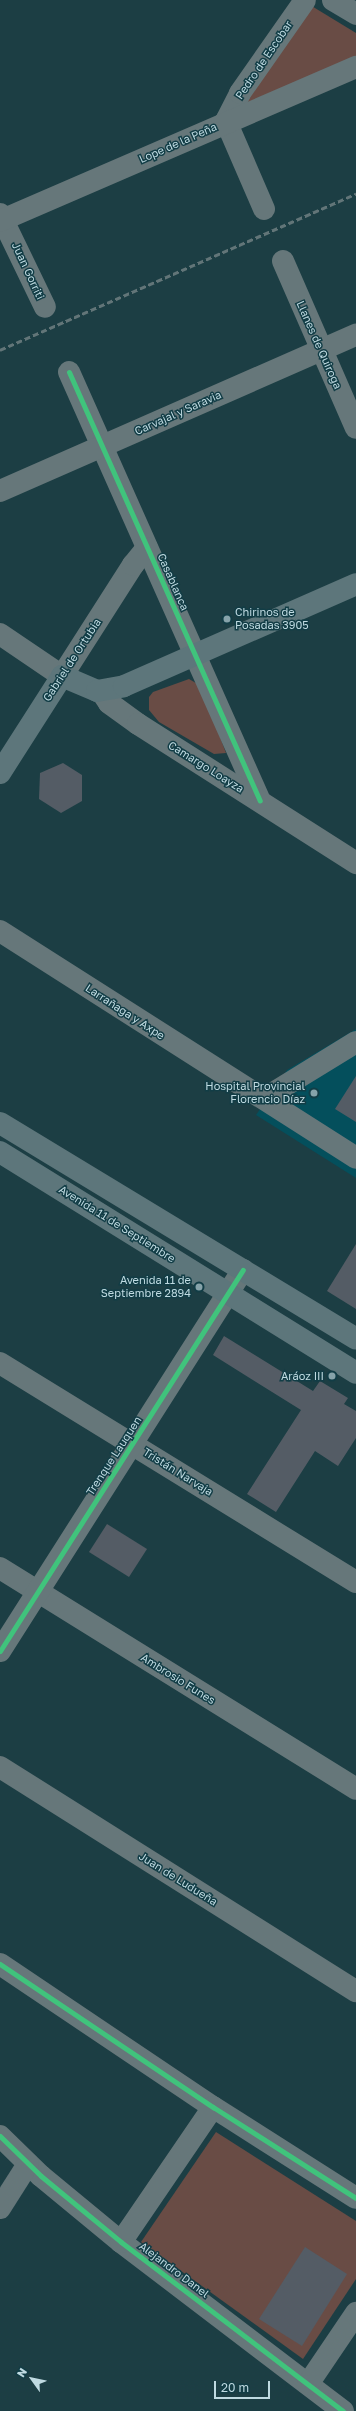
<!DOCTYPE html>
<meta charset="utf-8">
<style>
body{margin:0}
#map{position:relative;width:356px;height:2411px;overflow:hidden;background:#1c3e44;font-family:"Golos Text",sans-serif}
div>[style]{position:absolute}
.built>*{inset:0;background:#044f5c}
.green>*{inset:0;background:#694c45}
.building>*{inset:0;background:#545c65}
.minor>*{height:22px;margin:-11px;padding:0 11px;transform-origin:11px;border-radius:11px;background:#66777a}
.major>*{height:22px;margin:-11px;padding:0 11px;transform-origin:11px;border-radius:11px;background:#5d767b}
.rail>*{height:3px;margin-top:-1.5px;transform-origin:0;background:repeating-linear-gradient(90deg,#627578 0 6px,transparent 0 9px)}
.cycleway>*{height:5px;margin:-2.5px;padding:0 2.5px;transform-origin:2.5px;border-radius:2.5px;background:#40c37c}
.dots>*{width:11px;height:11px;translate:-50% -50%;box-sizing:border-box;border:2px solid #123d46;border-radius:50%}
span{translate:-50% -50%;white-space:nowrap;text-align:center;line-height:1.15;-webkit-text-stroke:3px #123d46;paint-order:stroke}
.street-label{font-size:11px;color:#bfdae1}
.poi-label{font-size:11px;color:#bfdae1}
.left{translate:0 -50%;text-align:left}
.right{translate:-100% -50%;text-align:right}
.north{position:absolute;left:12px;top:2359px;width:40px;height:40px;-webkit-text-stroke:3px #123d46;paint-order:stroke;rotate:303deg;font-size:11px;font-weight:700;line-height:16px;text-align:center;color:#bfdae1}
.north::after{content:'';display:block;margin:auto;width:14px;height:18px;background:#bfdae1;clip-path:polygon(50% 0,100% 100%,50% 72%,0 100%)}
.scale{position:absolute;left:214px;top:2381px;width:56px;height:18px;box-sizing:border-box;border:2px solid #bfdae1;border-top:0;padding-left:5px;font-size:12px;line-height:14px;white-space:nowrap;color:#bfdae1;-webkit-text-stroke:3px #123d46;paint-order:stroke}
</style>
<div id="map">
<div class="built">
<div style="clip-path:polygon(356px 1029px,356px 1178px,256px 1115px,287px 1070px)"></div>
</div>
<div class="green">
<div style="clip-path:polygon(310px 5px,356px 33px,356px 60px,235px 116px)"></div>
<div style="clip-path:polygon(189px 679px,201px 686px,226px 753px,214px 754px,159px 722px,149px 710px,149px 697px,153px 692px)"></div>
<div style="clip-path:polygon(216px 2132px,356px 2221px,356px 2279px,303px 2359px,141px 2242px)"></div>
</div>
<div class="building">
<div style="clip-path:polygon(63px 763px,82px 775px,82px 801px,61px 813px,39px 799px,40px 773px)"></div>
<div style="clip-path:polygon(356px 1076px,356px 1122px,335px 1109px)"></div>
<div style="clip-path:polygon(356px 1244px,356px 1309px,327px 1291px)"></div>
<div style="clip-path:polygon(224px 1336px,313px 1391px,320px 1381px,348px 1398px,344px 1404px,356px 1411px,356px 1438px,338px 1466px,315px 1451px,276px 1512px,247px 1494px,301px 1410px,213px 1355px)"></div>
<div style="clip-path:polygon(107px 1524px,147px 1549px,129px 1577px,89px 1552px)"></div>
<div style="clip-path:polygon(305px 2247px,347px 2274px,302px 2346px,259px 2319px)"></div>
</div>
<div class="minor">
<div style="left:333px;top:0;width:27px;rotate:31deg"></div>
<div style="left:264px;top:209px;width:96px;rotate:-113.4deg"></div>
<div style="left:226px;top:121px;width:31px;rotate:-63deg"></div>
<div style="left:240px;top:93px;width:113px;rotate:-55deg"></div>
<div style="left:0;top:214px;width:103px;rotate:64.2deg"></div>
<div style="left:0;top:221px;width:388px;rotate:-23.4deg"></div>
<div style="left:283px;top:261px;width:182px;rotate:66.4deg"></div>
<div style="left:69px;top:372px;width:469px;rotate:66deg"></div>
<div style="left:0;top:491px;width:389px;rotate:-23.7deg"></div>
<div style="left:0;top:634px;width:75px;rotate:34.1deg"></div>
<div style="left:62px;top:676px;width:132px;rotate:-57.4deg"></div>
<div style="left:133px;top:565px;width:22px;rotate:-51deg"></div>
<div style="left:101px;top:691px;width:14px;rotate:56deg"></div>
<div style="left:109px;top:703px;width:36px;rotate:36deg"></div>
<div style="left:138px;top:724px;width:259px;rotate:32.5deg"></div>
<div style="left:0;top:931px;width:422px;rotate:32.5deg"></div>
<div style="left:265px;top:1098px;width:107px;rotate:-31.6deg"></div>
<div style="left:0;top:1363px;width:418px;rotate:31.6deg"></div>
<div style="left:0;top:1568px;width:419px;rotate:31.8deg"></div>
<div style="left:0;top:1651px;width:452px;rotate:-57.5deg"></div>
<div style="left:0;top:1767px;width:421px;rotate:32.2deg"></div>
<div style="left:0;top:1964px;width:257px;rotate:33.9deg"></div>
<div style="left:213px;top:2107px;width:169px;rotate:32.5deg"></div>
<div style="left:0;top:2136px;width:57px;rotate:44.3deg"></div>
<div style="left:41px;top:2176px;width:104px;rotate:39.5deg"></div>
<div style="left:121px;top:2242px;width:279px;rotate:37.3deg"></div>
<div style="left:0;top:2208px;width:52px;rotate:-57.5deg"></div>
<div style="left:121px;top:2242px;width:163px;rotate:-55.7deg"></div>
<div style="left:308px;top:2384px;width:86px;rotate:-55.9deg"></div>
</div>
<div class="major">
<div style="left:0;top:773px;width:115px;rotate:-57.4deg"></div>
<div style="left:62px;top:676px;width:38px;rotate:23deg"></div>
<div style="left:97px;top:691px;width:27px;rotate:-10deg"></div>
<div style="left:124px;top:686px;width:253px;rotate:-23.7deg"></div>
<div style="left:0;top:1123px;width:416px;rotate:31.2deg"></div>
<div style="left:0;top:1152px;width:419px;rotate:31.8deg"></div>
</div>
<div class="rail">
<div style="left:0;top:350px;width:389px;rotate:-23.7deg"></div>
</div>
<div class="cycleway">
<div style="left:69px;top:372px;width:469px;rotate:66deg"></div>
<div style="left:0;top:1651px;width:452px;rotate:-57.5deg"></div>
<div style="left:0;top:1964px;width:257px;rotate:33.9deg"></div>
<div style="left:213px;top:2107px;width:169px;rotate:32.5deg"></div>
<div style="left:0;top:2136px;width:57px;rotate:44.3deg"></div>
<div style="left:41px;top:2176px;width:104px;rotate:39.5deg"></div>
<div style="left:121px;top:2242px;width:279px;rotate:37.3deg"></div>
</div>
<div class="dots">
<div style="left:227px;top:619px;background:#86a3aa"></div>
<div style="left:314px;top:1093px;background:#86a3aa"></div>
<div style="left:199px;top:1287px;background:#86a3aa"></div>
<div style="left:332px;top:1376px;background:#86a3aa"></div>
</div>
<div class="street-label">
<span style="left:264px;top:60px;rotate:-56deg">Pedro de Escobar</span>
<span style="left:178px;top:143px;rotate:-24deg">Lope de la Peña</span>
<span style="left:28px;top:271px;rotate:65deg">Juan Gorriti</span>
<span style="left:319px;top:345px;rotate:66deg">Llanes de Quiroga</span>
<span style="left:178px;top:413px;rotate:-24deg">Carvajal y Saravia</span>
<span style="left:173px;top:582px;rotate:66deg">Casablanca</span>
<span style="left:72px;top:660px;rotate:-57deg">Gabriel de Ortubia</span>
<span style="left:206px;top:767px;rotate:32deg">Camargo Loayza</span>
<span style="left:125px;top:1012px;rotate:33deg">Larrañaga y Axpe</span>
<span style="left:117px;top:1224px;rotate:32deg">Avenida 11 de Septiembre</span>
<span style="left:114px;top:1456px;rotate:-57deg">Trenque Lauquen</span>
<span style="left:178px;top:1472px;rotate:32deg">Tristán Narvaja</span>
<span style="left:178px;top:1679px;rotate:32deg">Ambrosio Funes</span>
<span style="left:178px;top:1879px;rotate:32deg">Juan de Ludueña</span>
<span style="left:174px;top:2270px;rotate:37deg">Alejandro Danel</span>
</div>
<div class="poi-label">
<span class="left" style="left:235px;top:619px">Chirinos de<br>Posadas 3905</span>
<span class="right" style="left:305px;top:1093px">Hospital Provincial<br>Florencio Díaz</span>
<span class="right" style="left:191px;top:1287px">Avenida 11 de<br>Septiembre 2894</span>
<span class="right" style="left:324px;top:1376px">Aráoz III</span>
</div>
<div class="north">N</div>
<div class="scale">20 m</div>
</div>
